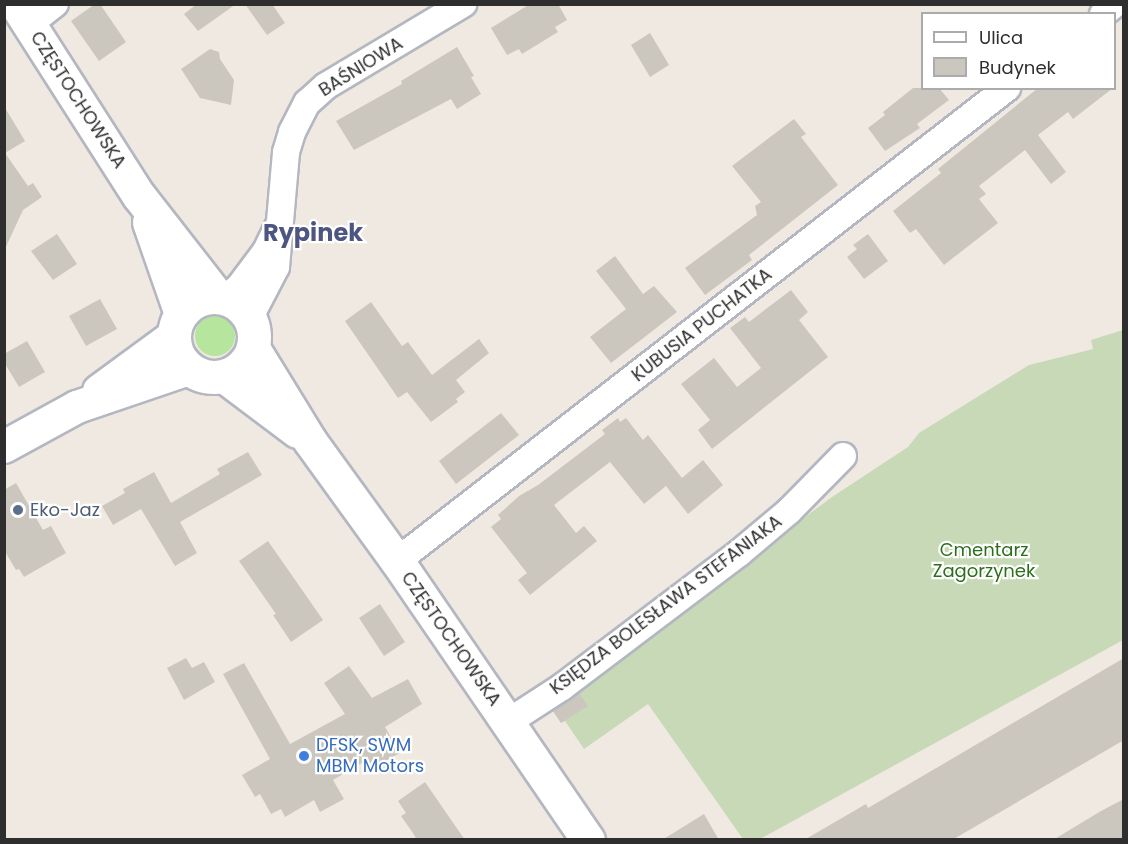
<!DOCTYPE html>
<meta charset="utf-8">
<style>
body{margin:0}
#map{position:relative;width:1128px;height:844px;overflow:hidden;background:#efe9e1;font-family:Poppins,sans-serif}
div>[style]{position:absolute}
.green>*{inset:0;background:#b6e59e}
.round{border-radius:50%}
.cemetery>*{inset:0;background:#c8d9b8}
.building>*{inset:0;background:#cbc7bf}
.roads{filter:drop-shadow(2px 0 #b4b7c1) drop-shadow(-2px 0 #b4b7c1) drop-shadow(0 2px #b4b7c1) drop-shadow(0 -2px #b4b7c1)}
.minor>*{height:26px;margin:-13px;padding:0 13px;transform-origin:13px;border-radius:13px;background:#fff}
.tertiary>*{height:32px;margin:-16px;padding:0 16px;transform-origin:16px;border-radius:16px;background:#fff}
.secondary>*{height:33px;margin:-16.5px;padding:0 16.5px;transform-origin:16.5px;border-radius:16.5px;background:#fff}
.secondary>.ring{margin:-16.5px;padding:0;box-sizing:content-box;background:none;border:33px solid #fff;border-radius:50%}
.dots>*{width:16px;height:16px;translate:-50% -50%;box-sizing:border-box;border:3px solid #fff;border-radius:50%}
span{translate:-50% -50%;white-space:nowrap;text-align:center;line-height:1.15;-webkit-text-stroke:4.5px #fff;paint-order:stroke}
.street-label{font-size:18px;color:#2e2e2e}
.service-label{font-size:18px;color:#4e5e75}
.left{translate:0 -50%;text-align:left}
.park-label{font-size:18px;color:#2c6e1b}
.shop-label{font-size:18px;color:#366cbe}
.district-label{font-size:24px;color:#4d5680;font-weight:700}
.frame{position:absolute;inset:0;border:6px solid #2e2e2e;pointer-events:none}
.legend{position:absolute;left:921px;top:12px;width:195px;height:78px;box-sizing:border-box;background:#fff;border:2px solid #ababab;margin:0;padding:8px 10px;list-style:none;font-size:18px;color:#2e2e2e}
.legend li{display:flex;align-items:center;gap:12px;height:30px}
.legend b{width:30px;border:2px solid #ababab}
</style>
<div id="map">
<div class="green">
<div class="round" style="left:195px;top:316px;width:40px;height:40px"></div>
</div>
<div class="cemetery">
<div style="clip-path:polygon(1123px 330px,1123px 640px,760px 839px,743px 839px,648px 704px,584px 749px,565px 721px,561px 723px,550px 706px,832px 497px,908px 447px,919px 433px,1029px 365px,1093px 349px,1091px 340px)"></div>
</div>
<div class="building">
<div style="clip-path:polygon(95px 4px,100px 4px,126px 42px,99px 61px,71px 21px)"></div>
<div style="clip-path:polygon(197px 4px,236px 4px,198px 31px,184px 14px)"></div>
<div style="clip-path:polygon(245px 4px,272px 4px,285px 23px,267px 35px)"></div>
<div style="clip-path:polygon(530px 4px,558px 4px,567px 20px,555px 27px,558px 32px,522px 54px,519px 49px,507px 55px,491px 28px)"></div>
<div style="clip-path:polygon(650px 33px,669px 65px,650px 77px,631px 45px)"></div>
<div style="clip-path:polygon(457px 47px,474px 76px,471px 77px,481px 94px,457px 109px,451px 99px,354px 150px,336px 121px,402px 84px,401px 81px)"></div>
<div style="clip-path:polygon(210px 49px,219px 52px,220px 59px,234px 80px,231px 105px,200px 98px,181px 69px)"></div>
<div style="clip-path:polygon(913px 88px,939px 88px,949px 100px,917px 124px,920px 128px,885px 151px,868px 128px,885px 115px,883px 112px)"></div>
<div style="clip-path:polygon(1038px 88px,1113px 88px,1073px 119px,1068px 112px,1038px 135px,1066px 172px,1051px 184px,1025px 150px,979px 186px,986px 194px,979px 199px,998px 223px,944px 265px,916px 229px,910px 233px,893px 211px,941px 173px,938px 169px)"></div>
<div style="clip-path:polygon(4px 106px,25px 141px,5px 153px,28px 186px,33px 183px,42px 197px,23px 210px,4px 251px)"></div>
<div style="clip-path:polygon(794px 119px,806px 134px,801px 137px,838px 185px,749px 255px,752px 260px,705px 295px,685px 268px,757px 215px,755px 206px,761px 202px,732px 166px)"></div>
<div style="clip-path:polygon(57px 234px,77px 264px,53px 280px,31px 251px)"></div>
<div style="clip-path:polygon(868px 234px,888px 261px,864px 279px,847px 257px,857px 249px,853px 245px)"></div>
<div style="clip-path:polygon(615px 256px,643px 294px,654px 286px,677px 312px,611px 363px,590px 337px,626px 309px,596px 271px)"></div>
<div style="clip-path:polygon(791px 290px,808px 312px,799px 320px,828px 357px,712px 449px,698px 430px,710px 420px,681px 384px,714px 358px,737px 387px,761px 368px,730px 328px,745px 317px,749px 322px)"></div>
<div style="clip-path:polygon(100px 299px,117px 329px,86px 346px,69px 316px)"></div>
<div style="clip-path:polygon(371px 302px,402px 346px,408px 342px,432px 375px,479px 339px,489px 353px,456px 380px,465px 392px,456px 399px,458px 402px,431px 422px,407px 392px,398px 398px,345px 321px)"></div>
<div style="clip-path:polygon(27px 341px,45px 372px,19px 387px,4px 362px,4px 354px)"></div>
<div style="clip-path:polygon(501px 413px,519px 435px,456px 484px,439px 461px)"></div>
<div style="clip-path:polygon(618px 418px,620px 422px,626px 418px,643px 440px,648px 435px,682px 478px,703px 460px,723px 485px,688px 514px,666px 486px,644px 504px,610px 462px,554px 505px,576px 533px,584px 526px,597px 541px,530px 595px,518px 580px,527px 573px,491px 527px,501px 519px,498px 515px,519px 496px,538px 485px,605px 434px,602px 430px)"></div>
<div style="clip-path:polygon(248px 452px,262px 475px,180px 522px,197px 553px,175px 566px,141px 509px,113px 525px,102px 506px,125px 493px,123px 489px,154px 472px,171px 503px,220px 474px,217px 469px)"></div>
<div style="clip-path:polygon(16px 483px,43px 530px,51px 526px,66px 553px,24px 577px,19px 569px,16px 570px,4px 550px,4px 490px)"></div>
<div style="clip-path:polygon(268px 541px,323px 620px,291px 642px,273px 615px,276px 614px,239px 561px)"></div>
<div style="clip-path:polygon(380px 604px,405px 642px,384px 656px,359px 618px)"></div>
<div style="clip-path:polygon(186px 658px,192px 668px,204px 662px,215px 682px,184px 700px,167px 668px)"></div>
<div style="clip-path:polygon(1124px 658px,1124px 740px,952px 840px,804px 840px,866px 804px,868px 808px)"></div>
<div style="clip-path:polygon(244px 663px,290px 744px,345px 714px,324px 683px,349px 666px,372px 698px,408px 679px,422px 704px,385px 727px,400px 753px,372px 768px,367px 760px,333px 780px,344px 799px,320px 812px,314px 800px,285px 817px,281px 809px,271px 814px,260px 794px,255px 797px,242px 775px,270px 759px,223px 674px)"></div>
<div style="clip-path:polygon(579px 693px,588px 706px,561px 723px,553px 711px)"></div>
<div style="clip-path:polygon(425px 782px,447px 814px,465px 840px,417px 840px,413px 833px,401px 816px,406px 813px,398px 801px)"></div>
<div style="clip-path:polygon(1124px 799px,1124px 840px,1053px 840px,1101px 811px)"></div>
<div style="clip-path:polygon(704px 814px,719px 840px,662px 840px)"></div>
</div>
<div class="roads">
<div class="minor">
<div style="left:1103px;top:14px;width:16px;rotate:-40deg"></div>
<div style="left:29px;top:24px;width:33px;rotate:-38deg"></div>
<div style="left:226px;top:298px;width:17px;rotate:-40deg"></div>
<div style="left:239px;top:287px;width:45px;rotate:-53.1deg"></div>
<div style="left:266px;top:251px;width:25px;rotate:-64deg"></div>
<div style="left:250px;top:317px;width:56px;rotate:-62.5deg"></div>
<div style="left:276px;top:267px;width:115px;rotate:-85deg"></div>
<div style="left:286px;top:152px;width:21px;rotate:-73deg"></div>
<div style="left:292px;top:132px;width:33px;rotate:-63deg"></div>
<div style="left:307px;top:103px;width:25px;rotate:-42deg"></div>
<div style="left:326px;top:86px;width:160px;rotate:-30.9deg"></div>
<div style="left:397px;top:561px;width:772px;rotate:-37.79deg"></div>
<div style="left:508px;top:722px;width:64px;rotate:-32.9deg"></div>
<div style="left:562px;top:687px;width:221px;rotate:-37.1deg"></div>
<div style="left:738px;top:554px;width:67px;rotate:-40.1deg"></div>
<div style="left:789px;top:511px;width:77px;rotate:-45.5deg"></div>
</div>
<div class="tertiary">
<div style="left:99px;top:391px;width:93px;rotate:-36.3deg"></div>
<div style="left:4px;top:447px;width:83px;rotate:-28.7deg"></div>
<div style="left:77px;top:407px;width:118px;rotate:-18.7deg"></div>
</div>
<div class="secondary">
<div style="left:16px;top:4px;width:228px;rotate:57.4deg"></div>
<div style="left:139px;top:196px;width:127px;rotate:52deg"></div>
<div style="left:149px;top:222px;width:97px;rotate:70.8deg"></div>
<div class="ring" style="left:174px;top:297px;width:47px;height:47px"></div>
<div style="left:253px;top:348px;width:109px;rotate:58.5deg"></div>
<div style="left:310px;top:441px;width:148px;rotate:54.1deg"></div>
<div style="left:397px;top:561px;width:338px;rotate:55.6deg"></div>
<div style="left:224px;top:376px;width:91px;rotate:37deg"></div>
</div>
</div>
<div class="dots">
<div style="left:18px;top:510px;background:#5c6f8a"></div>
<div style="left:304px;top:756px;background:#3f7fe0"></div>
</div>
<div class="street-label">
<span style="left:361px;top:67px;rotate:-32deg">BAŚNIOWA</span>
<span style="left:78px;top:100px;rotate:57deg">CZĘSTOCHOWSKA</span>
<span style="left:702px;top:325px;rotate:-38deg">KUBUSIA PUCHATKA</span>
<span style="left:666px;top:605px;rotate:-37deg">KSIĘDZA BOLESŁAWA STEFANIAKA</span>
<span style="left:451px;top:639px;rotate:55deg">CZĘSTOCHOWSKA</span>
</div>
<div class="service-label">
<span class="left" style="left:30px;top:510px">Eko-Jaz</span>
</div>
<div class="park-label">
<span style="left:984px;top:561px">Cmentarz<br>Zagorzynek</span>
</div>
<div class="shop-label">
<span class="left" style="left:316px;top:756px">DFSK, SWM<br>MBM Motors</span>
</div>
<div class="district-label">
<span style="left:313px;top:233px">Rypinek</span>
</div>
<div class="frame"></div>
<ul class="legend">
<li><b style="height:8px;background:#fff"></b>Ulica</li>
<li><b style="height:16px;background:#cbc7bf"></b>Budynek</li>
</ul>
</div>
